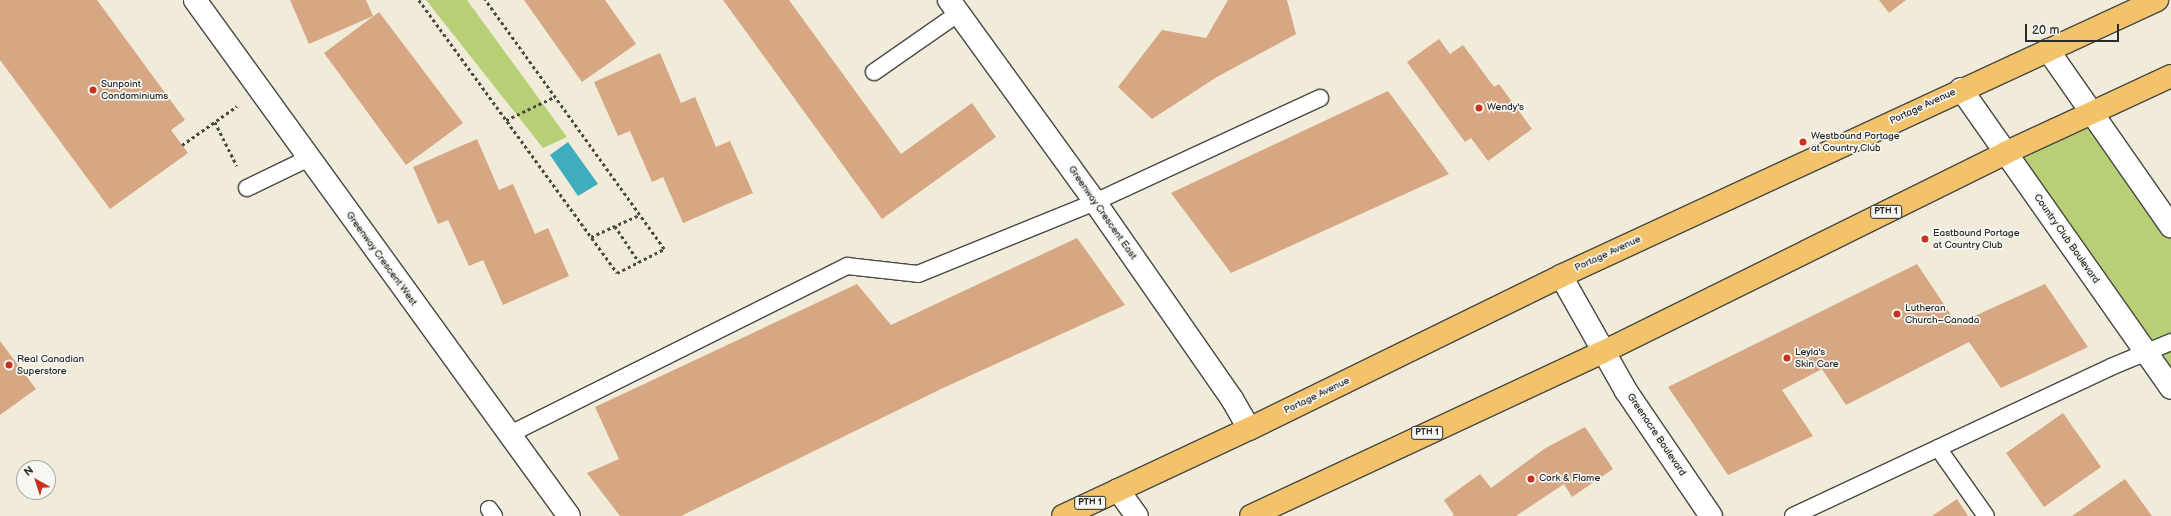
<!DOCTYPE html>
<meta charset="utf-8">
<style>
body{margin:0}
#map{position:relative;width:2171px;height:516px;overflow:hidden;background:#f1ecda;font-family:"Balsamiq Sans",sans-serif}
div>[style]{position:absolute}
.green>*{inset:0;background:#b8d075}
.water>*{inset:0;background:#40adbf}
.building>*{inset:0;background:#d7a683}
.path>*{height:2.5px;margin-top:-1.25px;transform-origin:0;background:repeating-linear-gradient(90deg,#494845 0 3px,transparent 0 6px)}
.roads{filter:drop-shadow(1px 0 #494845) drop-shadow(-1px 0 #494845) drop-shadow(0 1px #494845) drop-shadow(0 -1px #494845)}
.service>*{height:16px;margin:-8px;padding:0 8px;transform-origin:8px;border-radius:8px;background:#fff}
.minor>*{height:22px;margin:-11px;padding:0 11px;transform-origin:11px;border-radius:11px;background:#fff}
.trunk>*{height:22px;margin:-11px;padding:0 11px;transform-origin:11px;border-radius:11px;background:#f2c36a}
.dots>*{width:11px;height:11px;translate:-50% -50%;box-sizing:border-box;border:2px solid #f6f6f2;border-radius:50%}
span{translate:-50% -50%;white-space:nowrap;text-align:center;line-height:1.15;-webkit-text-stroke:3.5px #f6f6f2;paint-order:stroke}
.shield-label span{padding:1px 3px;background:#f6f6f2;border:1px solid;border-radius:3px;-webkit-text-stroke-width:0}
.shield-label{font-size:9px;color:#2b2b2b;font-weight:700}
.poi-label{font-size:10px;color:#2b2b2b}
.left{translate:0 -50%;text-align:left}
.street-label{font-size:10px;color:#2b2b2b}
.north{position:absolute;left:16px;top:460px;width:40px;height:40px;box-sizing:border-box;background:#f6f6f2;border:1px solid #a5a5a2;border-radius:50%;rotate:321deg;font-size:11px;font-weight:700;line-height:16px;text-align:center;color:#2b2b2b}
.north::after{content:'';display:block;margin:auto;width:14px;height:18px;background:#c8321e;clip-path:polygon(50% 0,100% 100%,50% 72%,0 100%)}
.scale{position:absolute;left:2025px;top:24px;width:94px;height:18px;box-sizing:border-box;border:2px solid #2b2b2b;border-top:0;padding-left:5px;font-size:12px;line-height:14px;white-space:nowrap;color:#2b2b2b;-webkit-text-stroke:3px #f6f6f2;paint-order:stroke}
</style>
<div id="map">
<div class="green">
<div style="clip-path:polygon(426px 0,467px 0,567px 137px,543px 148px)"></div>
<div style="clip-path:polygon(2091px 112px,2171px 226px,2171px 388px,2005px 153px)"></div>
</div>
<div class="water">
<div style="clip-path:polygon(568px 142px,598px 184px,578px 196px,550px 155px)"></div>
</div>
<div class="building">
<div style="clip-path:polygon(0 0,97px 0,185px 120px,171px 130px,188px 153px,110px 209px,0 60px)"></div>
<div style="clip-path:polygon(290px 0,366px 0,373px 16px,309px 44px)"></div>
<div style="clip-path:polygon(524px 0,605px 0,636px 44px,582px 82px)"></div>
<div style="clip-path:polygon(723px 0,789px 0,901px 154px,972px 103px,996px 137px,882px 219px)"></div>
<div style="clip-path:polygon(1228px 0,1287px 0,1296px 34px,1217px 77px,1152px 119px,1118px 87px,1162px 30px,1206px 38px)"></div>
<div style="clip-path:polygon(1879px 0,1906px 0,1889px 13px)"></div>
<div style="clip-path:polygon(379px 12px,463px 123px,406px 165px,324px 53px)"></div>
<div style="clip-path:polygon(1439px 39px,1450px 54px,1463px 45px,1494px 87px,1499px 84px,1532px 129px,1488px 161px,1471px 138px,1465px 142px,1407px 62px)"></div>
<div style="clip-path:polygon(660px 53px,681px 103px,695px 97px,716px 147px,730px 141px,753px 193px,683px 223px,663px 177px,652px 182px,630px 131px,618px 136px,594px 82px)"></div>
<div style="clip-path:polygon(1388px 91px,1449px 174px,1231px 273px,1171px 193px)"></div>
<div style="clip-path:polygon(477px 139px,499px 190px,513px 184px,535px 234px,548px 228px,569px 276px,503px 305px,483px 260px,469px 266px,448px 220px,438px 224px,413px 167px)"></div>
<div style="clip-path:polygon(1077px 238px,1125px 305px,941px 389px,681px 516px,620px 516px,587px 473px,619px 459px,595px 407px,857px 284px,891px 325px)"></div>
<div style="clip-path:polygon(1917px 264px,1957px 324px,2045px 284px,2088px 347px,2001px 388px,1969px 342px,1846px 405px,1822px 369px,1782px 390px,1813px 436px,1728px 475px,1668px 387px)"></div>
<div style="clip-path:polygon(0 341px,36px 389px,0 415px)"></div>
<div style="clip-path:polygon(2063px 413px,2101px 467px,2044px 507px,2006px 453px)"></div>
<div style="clip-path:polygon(1585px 427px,1613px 469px,1572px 497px,1564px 484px,1516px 516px,1452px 516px,1454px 515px,1444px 500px,1480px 474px,1491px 488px,1544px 449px)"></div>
<div style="clip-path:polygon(2125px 479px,2152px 516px,2072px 516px)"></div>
<div style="clip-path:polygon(1957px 499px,1968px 516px,1932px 516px)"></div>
</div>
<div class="path">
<div style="left:419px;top:0;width:337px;rotate:54deg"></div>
<div style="left:617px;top:273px;width:53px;rotate:-27.1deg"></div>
<div style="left:664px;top:249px;width:307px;rotate:-125.7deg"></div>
<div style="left:506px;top:120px;width:53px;rotate:-25.6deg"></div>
<div style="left:215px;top:122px;width:49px;rotate:63.4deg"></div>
<div style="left:182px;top:145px;width:67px;rotate:-35.3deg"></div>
<div style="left:615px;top:226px;width:43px;rotate:56.3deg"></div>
<div style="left:591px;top:237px;width:53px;rotate:-24.6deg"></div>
</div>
<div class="roads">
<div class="service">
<div style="left:874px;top:72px;width:103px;rotate:-34.8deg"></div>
<div style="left:247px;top:188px;width:69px;rotate:-25.8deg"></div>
<div style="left:508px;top:435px;width:379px;rotate:-26.5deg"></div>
<div style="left:847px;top:266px;width:71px;rotate:6.4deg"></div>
<div style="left:918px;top:274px;width:191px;rotate:-22.1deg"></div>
<div style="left:1095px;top:202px;width:248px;rotate:-24.8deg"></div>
<div style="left:1938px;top:448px;width:83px;rotate:54.8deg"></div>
<div style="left:489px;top:509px;width:9px;rotate:54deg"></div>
<div style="left:1793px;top:516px;width:353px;rotate:-25.1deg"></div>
<div style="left:2113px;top:366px;width:63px;rotate:-22.5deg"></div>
</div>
<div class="minor">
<div style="left:195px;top:0;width:637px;rotate:54.07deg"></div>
<div style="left:949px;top:0;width:249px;rotate:54.1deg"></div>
<div style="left:1095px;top:202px;width:240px;rotate:55.2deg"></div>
<div style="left:1232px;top:399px;width:34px;rotate:60deg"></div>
<div style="left:2048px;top:50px;width:215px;rotate:55.1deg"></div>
<div style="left:1961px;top:89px;width:365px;rotate:54.9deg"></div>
<div style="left:1561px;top:276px;width:132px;rotate:60.5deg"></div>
<div style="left:1626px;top:391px;width:151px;rotate:55.8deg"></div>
<div style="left:1118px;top:490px;width:32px;rotate:54deg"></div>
</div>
<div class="trunk">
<div style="left:1063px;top:516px;width:205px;rotate:-25.1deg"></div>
<div style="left:1249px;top:429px;width:347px;rotate:-26.1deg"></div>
<div style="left:1561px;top:276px;width:657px;rotate:-24.85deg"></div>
<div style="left:1251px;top:516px;width:388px;rotate:-25deg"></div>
<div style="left:1603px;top:352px;width:449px;rotate:-26.3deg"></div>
<div style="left:2005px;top:153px;width:183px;rotate:-24.9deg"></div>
</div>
</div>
<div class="dots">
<div style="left:93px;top:90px;background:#c8321e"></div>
<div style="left:1479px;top:108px;background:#c8321e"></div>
<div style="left:1803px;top:142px;background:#c8321e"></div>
<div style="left:1925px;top:239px;background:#c8321e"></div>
<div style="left:1897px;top:314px;background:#c8321e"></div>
<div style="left:1787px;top:358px;background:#c8321e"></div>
<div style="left:9px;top:365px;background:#c8321e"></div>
<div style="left:1531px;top:479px;background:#c8321e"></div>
</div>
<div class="shield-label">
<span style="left:1886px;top:212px">PTH 1</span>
<span style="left:1427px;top:433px">PTH 1</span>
<span style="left:1090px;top:503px">PTH 1</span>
</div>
<div class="poi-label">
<span class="left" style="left:101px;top:90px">Sunpoint<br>Condominiums</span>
<span class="left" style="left:1487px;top:108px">Wendy's</span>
<span class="left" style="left:1811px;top:142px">Westbound Portage<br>at Country Club</span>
<span class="left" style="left:1933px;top:239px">Eastbound Portage<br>at Country Club</span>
<span class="left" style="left:1905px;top:314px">Lutheran<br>Church–Canada</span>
<span class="left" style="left:1795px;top:358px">Leyla's<br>Skin Care</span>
<span class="left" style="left:17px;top:365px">Real Canadian<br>Superstore</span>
<span class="left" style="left:1539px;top:479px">Cork &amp; Flame</span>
</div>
<div class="street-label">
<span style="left:1923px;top:107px;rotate:-25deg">Portage Avenue</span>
<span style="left:1102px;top:213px;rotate:55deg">Greenway Crescent East</span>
<span style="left:2066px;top:239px;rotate:55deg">Country Club Boulevard</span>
<span style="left:1608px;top:254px;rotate:-25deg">Portage Avenue</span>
<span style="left:381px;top:259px;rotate:54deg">Greenway Crescent West</span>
<span style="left:1317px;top:396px;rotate:-26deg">Portage Avenue</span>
<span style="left:1656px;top:435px;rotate:56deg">Greenacre Boulevard</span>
</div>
<div class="north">N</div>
<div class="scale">20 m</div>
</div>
